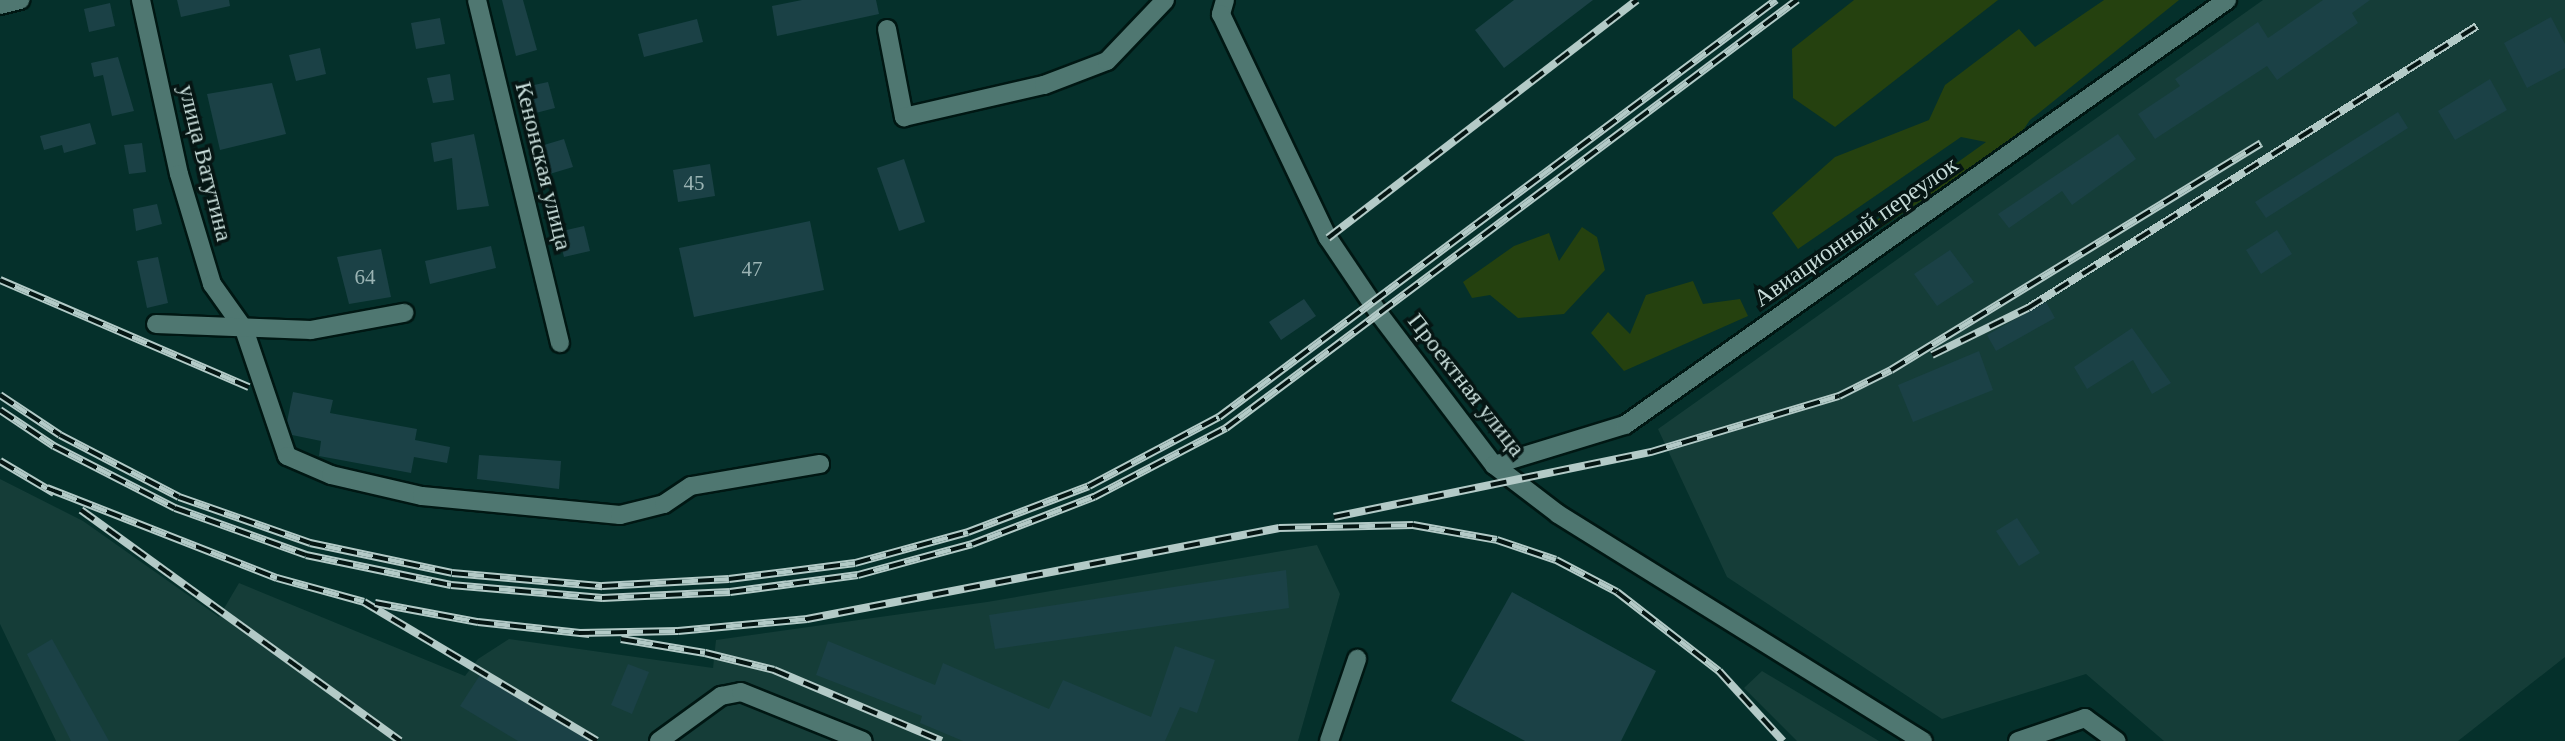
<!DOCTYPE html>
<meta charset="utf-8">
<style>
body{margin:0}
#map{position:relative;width:2565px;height:741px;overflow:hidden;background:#05302b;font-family:Georgia,serif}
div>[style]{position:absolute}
.built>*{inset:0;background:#153d38}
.green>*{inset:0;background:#25410f}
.building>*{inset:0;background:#1b4146}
.roads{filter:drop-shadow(2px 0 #001713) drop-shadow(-2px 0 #001713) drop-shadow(0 2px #001713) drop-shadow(0 -2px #001713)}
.minor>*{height:18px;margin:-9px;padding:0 9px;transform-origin:9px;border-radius:9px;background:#4f7771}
.rail>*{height:8px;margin-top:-4px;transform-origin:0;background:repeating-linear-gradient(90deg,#051513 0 16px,#b3cac7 0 32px);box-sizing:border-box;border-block:2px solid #b3cac7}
span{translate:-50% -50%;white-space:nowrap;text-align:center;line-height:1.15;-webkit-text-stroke:7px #051513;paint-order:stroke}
.number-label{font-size:21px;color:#9bb4b4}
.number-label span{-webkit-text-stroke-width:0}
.street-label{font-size:24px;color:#c6dbd8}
</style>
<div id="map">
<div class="built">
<div style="clip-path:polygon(2263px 0,2565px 0,2565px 657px,2458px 741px,2164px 741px,2086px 674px,1942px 719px,1727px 577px,1658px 429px)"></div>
<div style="clip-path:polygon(0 479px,83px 521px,219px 617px,239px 583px,465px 676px,478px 659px,509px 639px,713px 668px,716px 640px,987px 602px,1317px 545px,1340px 594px,1298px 741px,56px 741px,0 624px)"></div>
<div style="clip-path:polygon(1762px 671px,1879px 741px,1797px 741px,1744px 688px)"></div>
</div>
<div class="green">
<div style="clip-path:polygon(1854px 0,1998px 0,1835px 127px,1793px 98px,1792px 49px)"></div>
<div style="clip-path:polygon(2104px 0,2179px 0,2030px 120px,2019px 136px,1879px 229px,1874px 222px,1986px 142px,1961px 137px,1798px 249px,1772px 213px,1835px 157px,1929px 120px,1945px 85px,2019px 29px,2035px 47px)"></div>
<div style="clip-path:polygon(1582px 227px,1597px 237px,1605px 270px,1564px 314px,1518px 318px,1490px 295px,1472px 298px,1463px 282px,1514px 246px,1549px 233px,1559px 261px)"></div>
<div style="clip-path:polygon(1693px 281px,1703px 304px,1740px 299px,1748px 316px,1624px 371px,1591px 333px,1608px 312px,1630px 334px,1646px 295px)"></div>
</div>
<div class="building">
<div style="clip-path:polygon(177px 0,229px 0,230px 6px,181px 17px)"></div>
<div style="clip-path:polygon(502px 0,523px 0,537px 50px,516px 56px)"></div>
<div style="clip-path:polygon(802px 0,876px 0,879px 14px,777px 36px,772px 6px)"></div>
<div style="clip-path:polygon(1514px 0,1593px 0,1504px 68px,1475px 30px)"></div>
<div style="clip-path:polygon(2323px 0,2370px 0,2352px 13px,2358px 23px,2277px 80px,2267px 66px,2155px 139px,2138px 114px,2180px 86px,2175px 79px,2258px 22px,2268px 38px)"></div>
<div style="clip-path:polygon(110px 3px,115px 26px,89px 32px,84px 9px)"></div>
<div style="clip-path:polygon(2551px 17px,2565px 44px,2565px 68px,2527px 88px,2504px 43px)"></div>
<div style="clip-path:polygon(440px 18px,445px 44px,416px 49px,411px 23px)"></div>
<div style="clip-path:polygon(697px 19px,703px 42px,644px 57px,638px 34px)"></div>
<div style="clip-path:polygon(320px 48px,326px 74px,296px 81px,289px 55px)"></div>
<div style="clip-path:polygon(118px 57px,134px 111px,112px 116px,103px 75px,94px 77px,91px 63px)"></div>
<div style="clip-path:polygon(450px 74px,454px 100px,433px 103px,427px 78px)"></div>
<div style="clip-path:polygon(2490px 79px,2507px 110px,2455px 140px,2438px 111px)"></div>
<div style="clip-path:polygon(548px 82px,555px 108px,528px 115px,520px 88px)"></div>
<div style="clip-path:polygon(272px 83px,286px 134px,220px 150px,207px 94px)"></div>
<div style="clip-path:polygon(2398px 112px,2408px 128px,2266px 218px,2255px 202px)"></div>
<div style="clip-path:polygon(90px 123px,96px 144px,64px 153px,62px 145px,44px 150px,40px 136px)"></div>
<div style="clip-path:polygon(474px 134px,489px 206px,457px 210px,452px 158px,434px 162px,431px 143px)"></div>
<div style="clip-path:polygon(2118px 134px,2136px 159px,2072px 205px,2062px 191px,2009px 228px,1998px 214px)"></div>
<div style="clip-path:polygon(564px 139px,573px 167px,543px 176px,534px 148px)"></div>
<div style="clip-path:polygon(142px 143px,146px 172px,129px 174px,124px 145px)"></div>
<div style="clip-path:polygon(904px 159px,925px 222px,899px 231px,877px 168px)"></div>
<div style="clip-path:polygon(710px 164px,715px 196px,678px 202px,673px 170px)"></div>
<div style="clip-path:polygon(157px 204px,162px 224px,136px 231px,133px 209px)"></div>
<div style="clip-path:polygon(810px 221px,824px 290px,694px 317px,679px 248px)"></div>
<div style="clip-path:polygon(584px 226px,590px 251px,564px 257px,558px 232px)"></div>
<div style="clip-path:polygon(2277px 230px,2292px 254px,2261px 274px,2246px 250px)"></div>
<div style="clip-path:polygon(491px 246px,496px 268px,430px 284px,425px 261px)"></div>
<div style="clip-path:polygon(381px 249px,391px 297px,349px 304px,337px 257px)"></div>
<div style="clip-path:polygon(1950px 250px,1974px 282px,1937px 306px,1914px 274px)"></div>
<div style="clip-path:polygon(158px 257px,168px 303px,147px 308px,137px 261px)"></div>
<div style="clip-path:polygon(1304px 299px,1316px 316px,1281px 340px,1269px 322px)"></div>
<div style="clip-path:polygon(2046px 302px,2055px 318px,1996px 351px,1987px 335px)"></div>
<div style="clip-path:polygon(2132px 328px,2171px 383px,2152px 394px,2133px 360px,2087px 389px,2074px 367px)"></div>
<div style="clip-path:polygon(1979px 351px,1993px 390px,1913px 422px,1898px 385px)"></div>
<div style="clip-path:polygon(293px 392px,333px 400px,330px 413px,417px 429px,415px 440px,450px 447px,447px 463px,414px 457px,411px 473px,319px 456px,321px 441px,292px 435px,287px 422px)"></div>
<div style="clip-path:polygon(479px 455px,561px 461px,559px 489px,477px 479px)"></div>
<div style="clip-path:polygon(2017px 518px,2040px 553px,2019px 566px,1996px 531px)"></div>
<div style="clip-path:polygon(1286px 570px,1289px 608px,995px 649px,989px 615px)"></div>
<div style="clip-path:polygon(1512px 592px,1656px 671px,1621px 741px,1525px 741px,1451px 701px)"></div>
<div style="clip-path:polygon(52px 639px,109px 741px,71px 741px,27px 654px)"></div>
<div style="clip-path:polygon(828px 641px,935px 685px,943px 663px,1049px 709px,1063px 680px,1151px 717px,1175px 646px,1215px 660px,1197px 713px,1180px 707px,1165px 741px,963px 741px,920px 723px,922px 716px,816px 675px)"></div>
<div style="clip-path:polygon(628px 664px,649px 672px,632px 714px,611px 705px)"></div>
<div style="clip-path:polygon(480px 675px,591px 741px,518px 741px,460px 706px)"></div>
</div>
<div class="roads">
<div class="minor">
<div style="left:141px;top:0;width:178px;rotate:77.7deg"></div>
<div style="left:179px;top:174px;width:115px;rotate:73.3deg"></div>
<div style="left:212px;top:284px;width:55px;rotate:54.6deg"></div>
<div style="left:244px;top:329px;width:134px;rotate:71.3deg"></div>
<div style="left:287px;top:456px;width:48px;rotate:23.4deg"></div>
<div style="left:331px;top:475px;width:93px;rotate:13deg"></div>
<div style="left:422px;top:496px;width:199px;rotate:5.5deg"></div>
<div style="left:620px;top:515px;width:45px;rotate:-14deg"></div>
<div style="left:664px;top:504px;width:32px;rotate:-34deg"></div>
<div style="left:691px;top:486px;width:131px;rotate:-9.7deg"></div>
<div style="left:477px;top:0;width:353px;rotate:76.4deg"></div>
<div style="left:1225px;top:0;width:15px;rotate:106deg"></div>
<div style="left:1221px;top:14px;width:248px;rotate:64.5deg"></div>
<div style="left:1328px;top:238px;width:93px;rotate:56deg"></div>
<div style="left:1380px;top:315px;width:188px;rotate:52.8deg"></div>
<div style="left:1494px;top:465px;width:81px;rotate:37.4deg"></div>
<div style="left:1558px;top:514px;width:430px;rotate:31.9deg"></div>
<div style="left:0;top:5px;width:21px;rotate:-14deg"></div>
<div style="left:887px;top:29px;width:90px;rotate:79.1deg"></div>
<div style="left:904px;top:117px;width:144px;rotate:-12.9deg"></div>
<div style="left:1044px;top:85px;width:67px;rotate:-20.9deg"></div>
<div style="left:1107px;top:61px;width:84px;rotate:-46.4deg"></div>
<div style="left:156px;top:324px;width:155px;rotate:2.2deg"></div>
<div style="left:311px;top:330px;width:95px;rotate:-10.4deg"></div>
<div style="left:1494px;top:465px;width:137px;rotate:-17deg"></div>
<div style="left:1625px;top:425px;width:737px;rotate:-35.22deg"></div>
<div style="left:659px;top:741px;width:77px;rotate:-36deg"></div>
<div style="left:721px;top:696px;width:20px;rotate:-11deg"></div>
<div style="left:741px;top:692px;width:131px;rotate:21.9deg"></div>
<div style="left:1329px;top:741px;width:87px;rotate:-71.1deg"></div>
<div style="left:2018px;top:741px;width:71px;rotate:-18.9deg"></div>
<div style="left:2085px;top:718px;width:39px;rotate:36deg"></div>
</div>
</div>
<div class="rail">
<div style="left:1328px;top:238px;width:390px;rotate:-37.6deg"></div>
<div style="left:0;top:280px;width:271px;rotate:23.3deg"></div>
<div style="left:1932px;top:355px;width:107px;rotate:-26.1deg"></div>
<div style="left:2028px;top:308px;width:530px;rotate:-32.13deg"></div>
<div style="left:0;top:395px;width:72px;rotate:33.7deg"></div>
<div style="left:60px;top:435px;width:134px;rotate:27.5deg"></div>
<div style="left:179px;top:497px;width:139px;rotate:19.3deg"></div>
<div style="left:310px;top:543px;width:145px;rotate:11.9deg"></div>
<div style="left:452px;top:573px;width:151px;rotate:5deg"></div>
<div style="left:602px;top:586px;width:127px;rotate:-3.2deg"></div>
<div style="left:729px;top:579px;width:127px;rotate:-7.2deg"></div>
<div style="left:855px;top:563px;width:117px;rotate:-15.3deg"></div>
<div style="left:968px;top:532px;width:129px;rotate:-20.8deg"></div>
<div style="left:1089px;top:486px;width:147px;rotate:-28deg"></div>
<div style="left:1219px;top:417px;width:696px;rotate:-36.82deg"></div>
<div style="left:0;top:410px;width:65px;rotate:33.7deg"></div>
<div style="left:54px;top:446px;width:136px;rotate:27.1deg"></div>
<div style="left:175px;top:508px;width:139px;rotate:19.7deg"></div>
<div style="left:306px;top:555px;width:148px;rotate:11.7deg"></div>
<div style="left:451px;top:585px;width:152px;rotate:4.9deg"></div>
<div style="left:602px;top:598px;width:128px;rotate:-2.7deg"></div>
<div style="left:730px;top:592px;width:129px;rotate:-7.6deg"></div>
<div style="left:858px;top:575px;width:118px;rotate:-15.2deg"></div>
<div style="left:972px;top:544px;width:131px;rotate:-21.1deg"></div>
<div style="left:1094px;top:497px;width:149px;rotate:-27.6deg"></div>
<div style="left:1226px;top:428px;width:714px;rotate:-36.85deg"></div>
<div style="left:0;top:461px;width:63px;rotate:30.7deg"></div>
<div style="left:47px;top:488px;width:247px;rotate:21.4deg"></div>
<div style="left:277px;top:578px;width:90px;rotate:15.4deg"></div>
<div style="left:364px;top:602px;width:271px;rotate:30.8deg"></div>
<div style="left:81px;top:510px;width:394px;rotate:35.9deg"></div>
<div style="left:1334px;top:517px;width:324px;rotate:-11.6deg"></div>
<div style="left:1651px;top:452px;width:196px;rotate:-16.6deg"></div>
<div style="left:1839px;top:396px;width:58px;rotate:-26.6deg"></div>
<div style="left:1891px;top:370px;width:434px;rotate:-31.5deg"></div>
<div style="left:375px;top:603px;width:105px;rotate:10.5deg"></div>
<div style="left:478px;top:622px;width:112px;rotate:6.2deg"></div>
<div style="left:579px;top:633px;width:99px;rotate:-1.2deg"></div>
<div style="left:678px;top:631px;width:130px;rotate:-5.3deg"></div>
<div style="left:807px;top:619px;width:481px;rotate:-10.9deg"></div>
<div style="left:1279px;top:528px;width:134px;rotate:-1.3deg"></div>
<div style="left:1413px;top:525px;width:85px;rotate:10.1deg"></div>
<div style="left:1497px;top:540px;width:62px;rotate:18.7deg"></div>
<div style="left:1556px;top:560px;width:69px;rotate:27.7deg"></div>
<div style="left:1617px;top:592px;width:129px;rotate:37.8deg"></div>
<div style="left:1719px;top:671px;width:95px;rotate:47.6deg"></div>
<div style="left:621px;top:639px;width:85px;rotate:9.5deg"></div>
<div style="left:705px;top:653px;width:71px;rotate:13.8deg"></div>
<div style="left:774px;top:670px;width:182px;rotate:22.9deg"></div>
</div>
<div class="number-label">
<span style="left:694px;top:183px">45</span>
<span style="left:752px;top:269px">47</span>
<span style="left:365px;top:277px">64</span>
</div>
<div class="street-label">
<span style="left:205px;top:163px;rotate:76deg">улица Ватутина</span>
<span style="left:543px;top:166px;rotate:76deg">Кенонская улица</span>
<span style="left:1856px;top:232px;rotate:-35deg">Авиационный переулок</span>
<span style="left:1466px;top:385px;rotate:52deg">Проектная улица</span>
</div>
</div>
